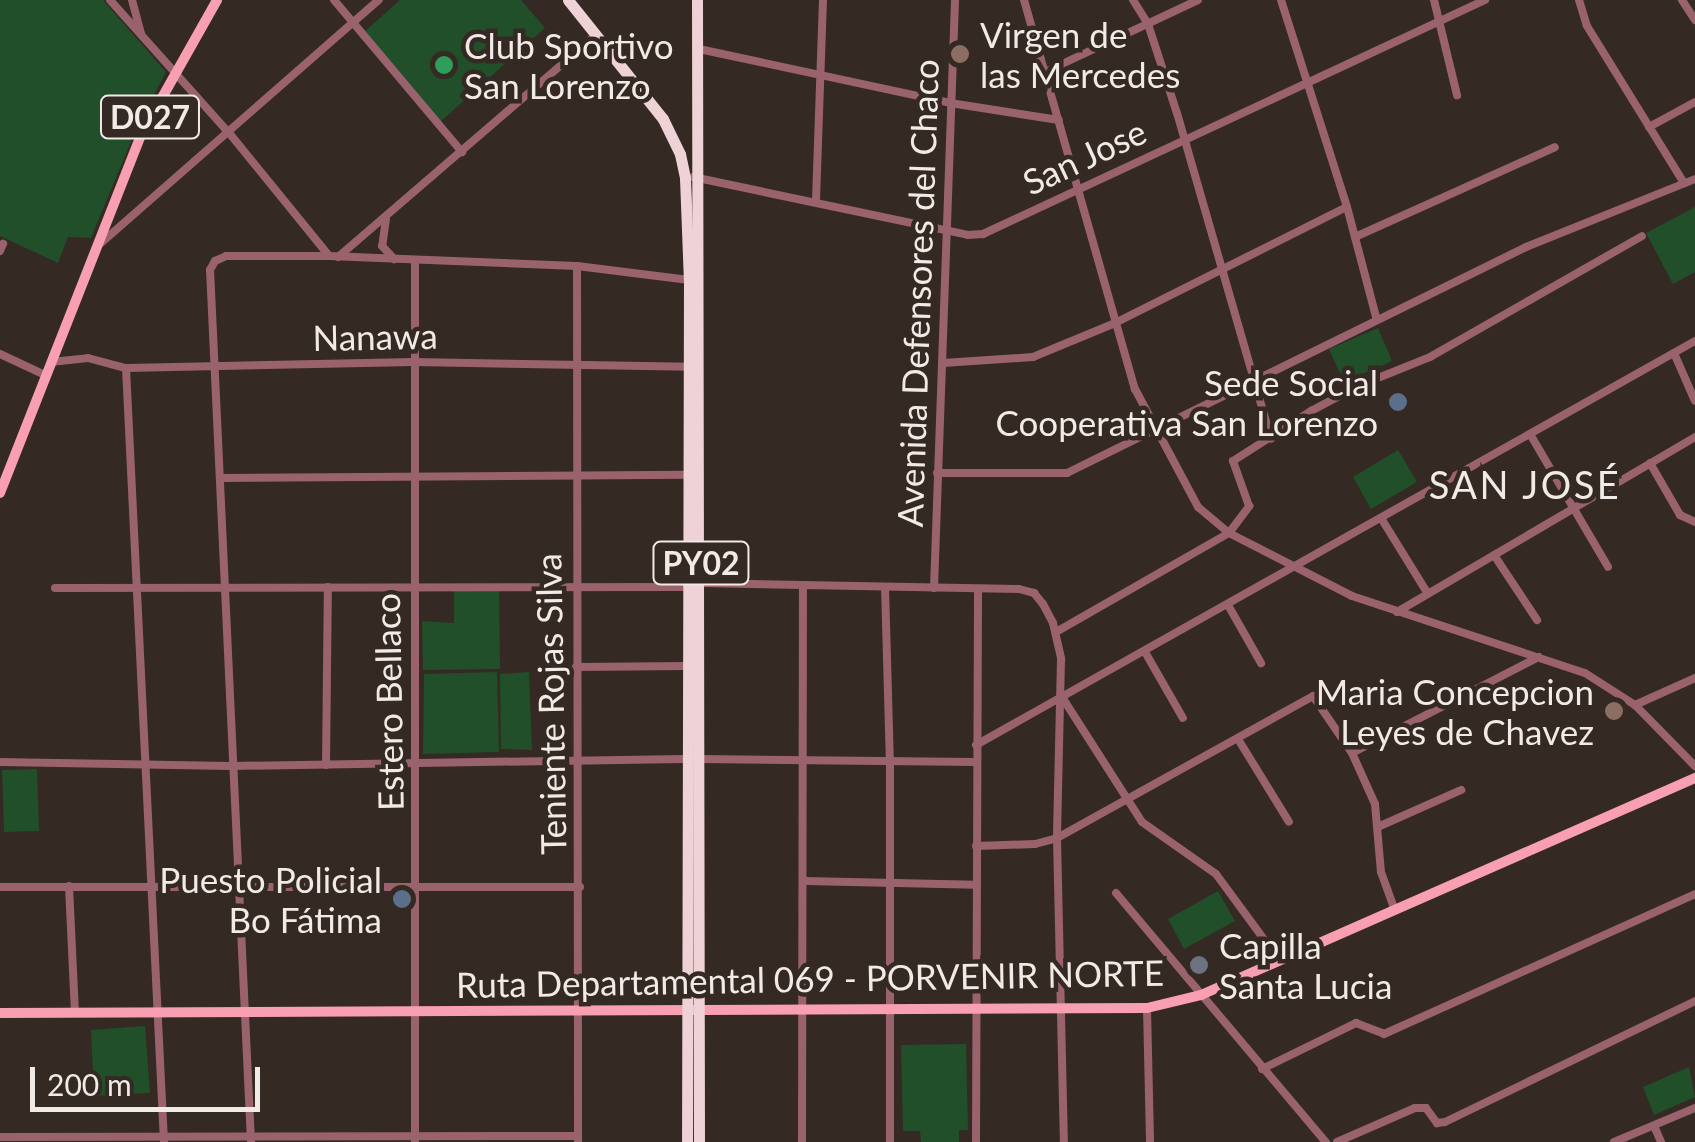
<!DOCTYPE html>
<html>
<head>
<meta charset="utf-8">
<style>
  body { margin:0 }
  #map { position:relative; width:1695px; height:1142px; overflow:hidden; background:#342923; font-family:Lato,sans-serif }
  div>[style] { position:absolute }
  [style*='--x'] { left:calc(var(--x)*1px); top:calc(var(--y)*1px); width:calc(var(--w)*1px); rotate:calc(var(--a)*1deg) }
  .green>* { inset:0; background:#214f2a }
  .minor>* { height:8px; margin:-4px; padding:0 4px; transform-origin:4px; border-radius:4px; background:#99626d }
  .major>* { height:10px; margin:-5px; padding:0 5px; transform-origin:5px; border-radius:5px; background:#f99fb2 }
  .highway>* { height:11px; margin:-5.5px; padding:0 5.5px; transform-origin:5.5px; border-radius:5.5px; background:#eed2d6 }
  .dots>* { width:28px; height:28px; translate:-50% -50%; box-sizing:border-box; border:5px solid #342923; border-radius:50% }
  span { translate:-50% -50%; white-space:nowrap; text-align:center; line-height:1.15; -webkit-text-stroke:9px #342923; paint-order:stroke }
  .shield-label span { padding:2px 8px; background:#342923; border:2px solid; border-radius:8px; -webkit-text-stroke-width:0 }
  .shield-label { font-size:32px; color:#f2eae6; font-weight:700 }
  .poi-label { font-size:35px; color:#f2eae6 }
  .left { translate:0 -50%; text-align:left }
  .right { translate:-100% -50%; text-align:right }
  .street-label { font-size:35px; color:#f2eae6 }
  .neighbourhood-label { font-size:38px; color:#f2eae6; letter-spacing:2.5px }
  .scale { position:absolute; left:30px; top:1067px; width:230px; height:45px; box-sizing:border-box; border:5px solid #f2eae6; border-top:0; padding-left:12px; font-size:30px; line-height:35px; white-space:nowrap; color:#f2eae6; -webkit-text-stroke:8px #342923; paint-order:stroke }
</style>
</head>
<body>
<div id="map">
  <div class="green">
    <i style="clip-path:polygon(0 0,103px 0,166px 72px,135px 132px,91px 238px,68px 237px,58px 263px,0 236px)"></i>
    <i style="clip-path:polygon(400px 0,521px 0,545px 28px,440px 122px,364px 32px)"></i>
    <i style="clip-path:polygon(1695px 207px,1695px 272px,1673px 284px,1646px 233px)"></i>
    <i style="clip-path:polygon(1378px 328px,1392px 361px,1344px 382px,1329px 349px)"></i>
    <i style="clip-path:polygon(1398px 450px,1417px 482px,1371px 509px,1353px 477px)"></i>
    <i style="clip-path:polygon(499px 590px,500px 669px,423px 670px,422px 621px,454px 623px,454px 591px)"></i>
    <i style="clip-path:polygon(497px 672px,499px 752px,423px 754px,424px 674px)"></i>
    <i style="clip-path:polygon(529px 672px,532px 750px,501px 749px,500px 674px)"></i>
    <i style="clip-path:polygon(37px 769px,39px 831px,4px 832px,2px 770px)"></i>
    <i style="clip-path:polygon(1218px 891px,1235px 921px,1184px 949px,1168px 919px)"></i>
    <i style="clip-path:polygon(145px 1026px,150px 1093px,94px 1096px,91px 1030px)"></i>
    <i style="clip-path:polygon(966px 1044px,968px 1130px,959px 1130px,959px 1142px,921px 1142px,920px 1131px,903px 1131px,901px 1045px)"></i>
    <i style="clip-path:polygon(1689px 1067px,1695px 1097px,1654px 1115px,1643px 1087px)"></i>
  </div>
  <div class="minor">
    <i style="--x:110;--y:0;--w:180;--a:48.2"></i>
    <i style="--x:230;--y:134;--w:157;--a:50.9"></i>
    <i style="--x:132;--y:0;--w:35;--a:75"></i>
    <i style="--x:334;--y:0;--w:199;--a:49.9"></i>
    <i style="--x:1024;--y:0;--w:405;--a:74.1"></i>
    <i style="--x:1135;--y:389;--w:134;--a:61.9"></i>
    <i style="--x:1198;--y:507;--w:40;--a:40"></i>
    <i style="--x:1229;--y:533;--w:138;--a:27.1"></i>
    <i style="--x:1352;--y:596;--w:245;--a:18.3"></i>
    <i style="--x:1585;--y:673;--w:59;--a:32.6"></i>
    <i style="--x:1635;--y:705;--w:86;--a:45.5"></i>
    <i style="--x:1133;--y:0;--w:28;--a:58"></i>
    <i style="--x:1148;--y:24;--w:94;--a:72"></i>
    <i style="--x:1177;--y:113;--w:339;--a:73.9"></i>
    <i style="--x:1281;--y:0;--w:217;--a:72.3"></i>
    <i style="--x:1347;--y:207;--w:114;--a:75.2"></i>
    <i style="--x:1434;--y:0;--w:98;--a:76.4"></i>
    <i style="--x:1579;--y:0;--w:27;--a:73"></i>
    <i style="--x:1587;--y:26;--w:185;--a:58.3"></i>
    <i style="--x:1682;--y:0;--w:24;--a:57"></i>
    <i style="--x:699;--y:49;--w:257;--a:12.1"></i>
    <i style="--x:950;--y:103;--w:110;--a:8.9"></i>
    <i style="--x:1045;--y:72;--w:169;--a:-25.2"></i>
    <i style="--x:1649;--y:127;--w:52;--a:-28.5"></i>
    <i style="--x:693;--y:177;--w:281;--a:11.9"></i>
    <i style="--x:968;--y:235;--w:15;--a:-4"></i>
    <i style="--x:983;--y:234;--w:554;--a:-24.99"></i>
    <i style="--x:816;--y:200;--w:200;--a:-88"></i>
    <i style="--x:386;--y:219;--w:27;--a:98"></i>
    <i style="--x:382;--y:246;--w:18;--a:47"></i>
    <i style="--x:1355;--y:237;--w:219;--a:-24.2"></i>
    <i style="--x:101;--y:243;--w:369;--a:-41.2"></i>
    <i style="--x:0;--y:251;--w:8;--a:-67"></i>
    <i style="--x:338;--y:257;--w:340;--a:-40.7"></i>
    <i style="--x:415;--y:261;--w:881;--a:90"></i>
    <i style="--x:577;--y:266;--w:876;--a:89.93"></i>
    <i style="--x:1674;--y:353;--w:52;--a:66.4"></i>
    <i style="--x:0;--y:354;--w:50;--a:25"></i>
    <i style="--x:51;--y:362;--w:37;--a:-6"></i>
    <i style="--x:88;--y:358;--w:39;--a:15"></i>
    <i style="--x:126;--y:368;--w:288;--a:-1.2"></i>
    <i style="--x:414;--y:362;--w:276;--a:1"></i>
    <i style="--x:943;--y:363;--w:90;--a:-3.8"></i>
    <i style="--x:1033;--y:357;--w:89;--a:-22.5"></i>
    <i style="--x:1115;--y:323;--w:259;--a:-26.6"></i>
    <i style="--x:126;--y:368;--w:775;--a:87.19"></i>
    <i style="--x:1530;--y:434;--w:154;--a:59.6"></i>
    <i style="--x:1650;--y:463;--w:60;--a:60"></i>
    <i style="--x:1680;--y:515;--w:17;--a:25"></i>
    <i style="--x:937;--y:473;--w:130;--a:0"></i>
    <i style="--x:1067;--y:473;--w:512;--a:-26.21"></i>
    <i style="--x:1526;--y:247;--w:182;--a:-21.9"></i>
    <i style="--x:221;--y:478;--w:467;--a:-0.4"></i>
    <i style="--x:1381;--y:518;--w:89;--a:58.3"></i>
    <i style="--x:1494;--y:555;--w:78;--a:56.5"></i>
    <i style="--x:701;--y:583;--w:318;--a:1.1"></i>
    <i style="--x:1019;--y:589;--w:16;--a:15"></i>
    <i style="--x:1034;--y:593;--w:14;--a:51"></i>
    <i style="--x:1043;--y:604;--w:21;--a:62"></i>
    <i style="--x:1053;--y:623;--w:37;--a:77"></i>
    <i style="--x:1061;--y:659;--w:179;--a:91.3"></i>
    <i style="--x:1057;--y:838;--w:304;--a:88.7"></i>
    <i style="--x:885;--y:587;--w:174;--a:88.4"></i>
    <i style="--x:890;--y:761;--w:381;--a:90"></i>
    <i style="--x:55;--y:588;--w:632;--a:-0.09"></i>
    <i style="--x:934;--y:588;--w:588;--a:-87.95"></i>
    <i style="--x:1228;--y:605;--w:67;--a:60.4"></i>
    <i style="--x:1397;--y:612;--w:346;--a:-30.4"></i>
    <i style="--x:1056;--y:632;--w:199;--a:-29.8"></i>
    <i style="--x:1229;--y:533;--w:34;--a:-53"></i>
    <i style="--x:1249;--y:506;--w:48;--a:-109.6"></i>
    <i style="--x:1233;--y:461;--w:93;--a:-32.7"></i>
    <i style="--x:1311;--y:411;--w:53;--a:-28"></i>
    <i style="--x:1358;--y:386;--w:78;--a:-21.9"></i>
    <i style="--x:1430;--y:357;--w:244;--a:-29.7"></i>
    <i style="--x:1145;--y:652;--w:76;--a:60.1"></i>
    <i style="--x:576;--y:667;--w:111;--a:-0.5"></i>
    <i style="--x:1062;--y:697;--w:148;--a:57.4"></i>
    <i style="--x:1142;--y:822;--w:90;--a:35.1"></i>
    <i style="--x:1216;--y:874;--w:108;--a:53.7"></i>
    <i style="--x:1635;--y:705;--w:66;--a:-24.2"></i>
    <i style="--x:1238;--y:739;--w:97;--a:58.4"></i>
    <i style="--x:976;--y:745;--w:825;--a:-29.33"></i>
    <i style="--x:1352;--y:753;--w:210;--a:-27.2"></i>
    <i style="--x:0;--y:762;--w:231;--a:1"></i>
    <i style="--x:231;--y:766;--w:469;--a:-0.9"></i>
    <i style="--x:700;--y:759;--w:275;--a:0.6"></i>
    <i style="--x:326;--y:765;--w:178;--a:-89.4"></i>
    <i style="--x:1380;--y:826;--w:89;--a:-24"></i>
    <i style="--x:976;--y:846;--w:59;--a:-1.9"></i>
    <i style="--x:1035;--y:844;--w:23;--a:-15"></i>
    <i style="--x:1057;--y:838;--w:293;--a:-29"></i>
    <i style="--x:1313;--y:696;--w:69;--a:55.6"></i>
    <i style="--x:1352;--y:753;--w:56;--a:65.7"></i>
    <i style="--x:1375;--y:804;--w:68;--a:85"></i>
    <i style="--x:1381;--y:872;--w:37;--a:70"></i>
    <i style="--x:805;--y:881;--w:170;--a:1.3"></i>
    <i style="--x:69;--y:886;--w:126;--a:87.3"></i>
    <i style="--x:0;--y:887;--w:580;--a:0"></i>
    <i style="--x:1116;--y:893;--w:326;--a:49.9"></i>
    <i style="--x:1147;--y:1008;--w:134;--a:88.7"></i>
    <i style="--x:1262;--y:1069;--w:105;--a:-26.1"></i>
    <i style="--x:1356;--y:1023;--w:30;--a:21"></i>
    <i style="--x:1384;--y:1034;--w:341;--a:-24.2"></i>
    <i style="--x:1654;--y:1126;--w:17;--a:66"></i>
    <i style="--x:0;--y:1137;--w:578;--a:-0.1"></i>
    <i style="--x:251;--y:1142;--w:873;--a:-92.69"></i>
    <i style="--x:210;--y:270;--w:10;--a:-61"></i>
    <i style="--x:215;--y:261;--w:12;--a:-24"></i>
    <i style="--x:226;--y:256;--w:103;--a:0"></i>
    <i style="--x:329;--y:256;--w:248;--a:2.3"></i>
    <i style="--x:577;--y:266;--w:113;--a:7.1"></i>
    <i style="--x:802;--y:1142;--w:557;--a:-89.9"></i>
    <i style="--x:976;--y:1142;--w:553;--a:-89.79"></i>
    <i style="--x:1337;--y:1142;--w:85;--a:-23.6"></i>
    <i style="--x:1415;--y:1108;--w:11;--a:0"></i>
    <i style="--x:1426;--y:1108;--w:19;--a:54"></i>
    <i style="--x:1437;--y:1123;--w:8;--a:-7"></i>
    <i style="--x:1445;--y:1122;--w:278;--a:-25.8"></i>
    <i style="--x:1614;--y:1142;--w:88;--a:-22.8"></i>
  </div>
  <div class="major">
    <i style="--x:0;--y:493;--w:385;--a:-68.5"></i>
    <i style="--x:141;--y:135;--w:155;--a:-60.6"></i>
    <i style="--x:0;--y:1013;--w:1147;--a:-0.25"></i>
    <i style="--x:1147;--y:1008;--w:56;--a:-13.5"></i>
    <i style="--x:1201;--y:995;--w:540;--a:-23.71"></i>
  </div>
  <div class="highway">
    <i style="--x:568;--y:0;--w:152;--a:51.4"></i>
    <i style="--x:663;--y:119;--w:39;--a:64"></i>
    <i style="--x:680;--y:154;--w:25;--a:78"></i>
    <i style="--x:685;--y:178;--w:102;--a:87.8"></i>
    <i style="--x:689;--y:280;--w:862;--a:90.13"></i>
    <i style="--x:697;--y:0;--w:1142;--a:89.9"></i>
  </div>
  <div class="dots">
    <i style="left:960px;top:54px;background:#8d6e63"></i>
    <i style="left:444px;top:65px;background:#2e9e5b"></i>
    <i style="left:1398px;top:402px;background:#5c6f8a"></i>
    <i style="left:1614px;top:711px;background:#8d6e63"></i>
    <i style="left:402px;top:899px;background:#5c6f8a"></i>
    <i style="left:1199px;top:965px;background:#6b7280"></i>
  </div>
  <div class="shield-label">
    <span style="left:150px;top:117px">D027</span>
    <span style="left:701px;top:563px">PY02</span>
  </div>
  <div class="poi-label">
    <span class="left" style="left:980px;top:54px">Virgen de<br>las Mercedes</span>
    <span class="left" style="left:464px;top:65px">Club Sportivo<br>San Lorenzo</span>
    <span class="right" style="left:1378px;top:402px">Sede Social<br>Cooperativa San Lorenzo</span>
    <span class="right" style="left:1594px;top:711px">Maria Concepcion<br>Leyes de Chavez</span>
    <span class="right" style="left:382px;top:899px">Puesto Policial<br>Bo Fátima</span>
    <span class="left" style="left:1219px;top:965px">Capilla<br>Santa Lucia</span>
  </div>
  <div class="street-label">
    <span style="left:1084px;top:156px;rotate:-25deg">San Jose</span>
    <span style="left:917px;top:293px;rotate:-88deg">Avenida Defensores del Chaco</span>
    <span style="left:375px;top:336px;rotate:-1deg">Nanawa</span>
    <span style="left:388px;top:702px;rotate:-91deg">Estero Bellaco</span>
    <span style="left:550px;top:704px;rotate:-91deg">Teniente Rojas Silva</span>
    <span style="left:810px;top:978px;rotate:-1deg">Ruta Departamental 069 - PORVENIR NORTE</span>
  </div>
  <div class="neighbourhood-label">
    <span style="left:1525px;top:485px">SAN JOSÉ</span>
  </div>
  <div class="scale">200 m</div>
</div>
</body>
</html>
